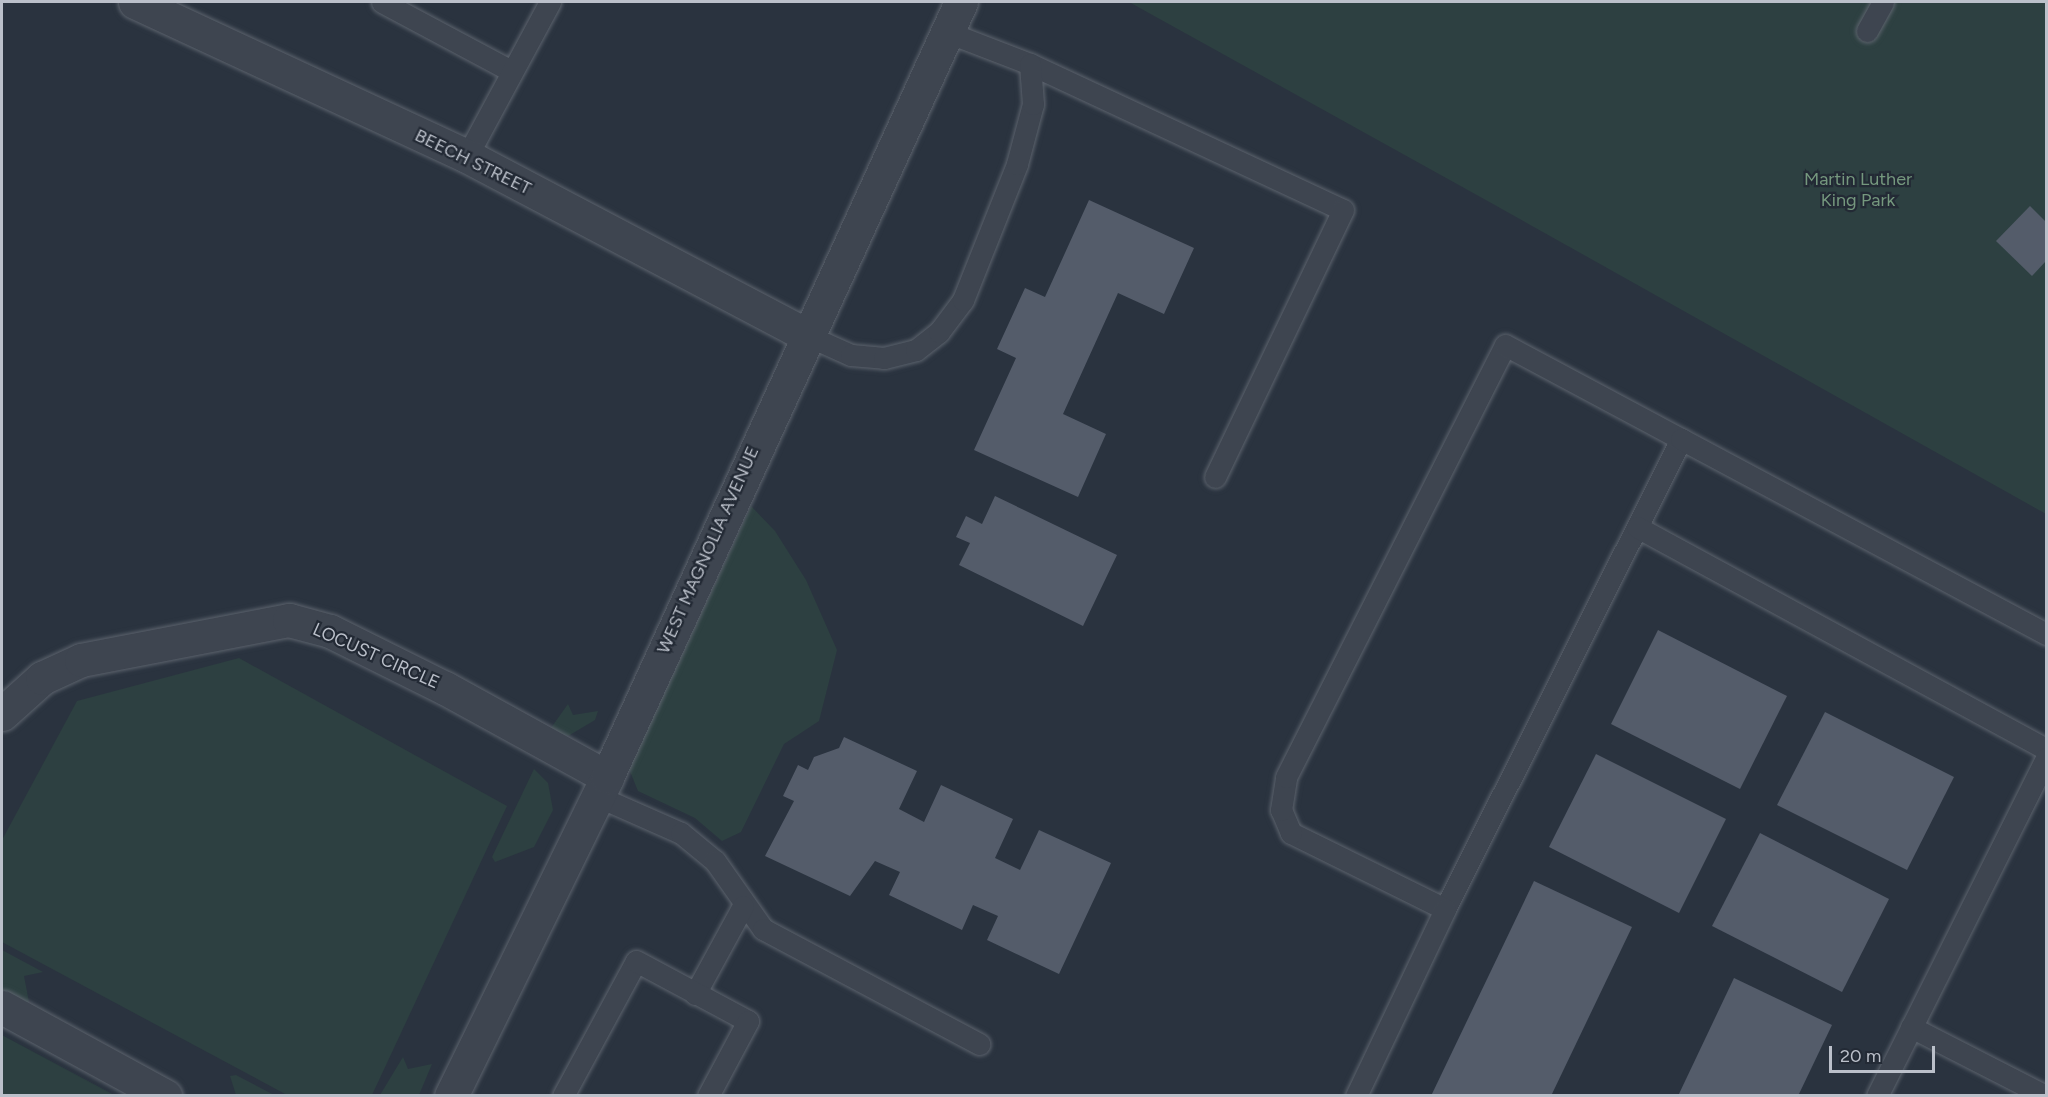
<!DOCTYPE html>
<html>
<head>
<meta charset="utf-8">
<style>
  body { margin:0 }
  #map { position:relative; width:2048px; height:1097px; overflow:hidden; background:#2a333f; font-family:Figtree,sans-serif }
  div>[style] { position:absolute }
  [style*='--x'] { left:calc(var(--x)*1px); top:calc(var(--y)*1px); width:calc(var(--w)*1px); rotate:calc(var(--a)*1deg) }
  .green>* { inset:0; background:#2d4041 }
  .building>* { inset:0; background:#545c6a }
  .roads { filter:drop-shadow(0 0 2px #5c636d) drop-shadow(0 0 2px #5c636d) }
  .service>* { height:21px; margin:-10.5px; padding:0 10.5px; transform-origin:10.5px; border-radius:10.5px; background:#3e4550 }
  .minor>* { height:33px; margin:-16.5px; padding:0 16.5px; transform-origin:16.5px; border-radius:16.5px; background:#3e4550 }
  span { translate:-50% -50%; white-space:nowrap; text-align:center; line-height:1.15; -webkit-text-stroke:4.5px #232a35; paint-order:stroke }
  .street-label { font-size:18px; color:#bbc0ca }
  .park-label { font-size:18px; color:#75987e }
  .frame { position:absolute; inset:0; border:3px solid #bbc0ca; pointer-events:none }
  .scale { position:absolute; left:1829px; top:1046px; width:106px; height:27px; box-sizing:border-box; border:3px solid #bbc0ca; border-top:0; padding-left:8px; font-size:18px; line-height:21px; white-space:nowrap; color:#bbc0ca; -webkit-text-stroke:4px #232a35; paint-order:stroke }
</style>
</head>
<body>
<div id="map">
  <div class="green">
    <i style="clip-path:polygon(1129px 2px,2046px 2px,2046px 514px,1493px 204px)"></i>
    <i style="clip-path:polygon(751px 506px,775px 531px,806px 580px,837px 650px,819px 721px,784px 744px,741px 832px,722px 841px,695px 818px,638px 791px,629px 769px)"></i>
    <i style="clip-path:polygon(239px 658px,507px 806px,372px 1095px,287px 1095px,2px 942px,2px 840px,77px 701px)"></i>
    <i style="clip-path:polygon(568px 704px,573px 715px,598px 711px,595px 720px,568px 736px,548px 732px)"></i>
    <i style="clip-path:polygon(534px 769px,548px 783px,553px 810px,534px 847px,495px 862px,492px 857px)"></i>
    <i style="clip-path:polygon(2px 950px,43px 972px,24px 976px,29px 1002px,23px 1004px,2px 992px)"></i>
    <i style="clip-path:polygon(2px 1035px,114px 1095px,2px 1095px)"></i>
    <i style="clip-path:polygon(403px 1057px,408px 1069px,432px 1064px,419px 1095px,380px 1095px)"></i>
    <i style="clip-path:polygon(236px 1075px,274px 1095px,236px 1095px,230px 1076px)"></i>
  </div>
  <div class="building">
    <i style="clip-path:polygon(1089px 200px,1194px 248px,1164px 314px,1118px 293px,1063px 414px,1106px 434px,1078px 497px,974px 450px,1016px 358px,997px 349px,1025px 288px,1045px 297px)"></i>
    <i style="clip-path:polygon(2030px 206px,2046px 222px,2046px 261px,2032px 276px,1996px 241px)"></i>
    <i style="clip-path:polygon(995px 496px,1117px 555px,1083px 626px,959px 565px,970px 543px,956px 537px,966px 516px,982px 524px)"></i>
    <i style="clip-path:polygon(1658px 630px,1787px 696px,1740px 789px,1611px 724px)"></i>
    <i style="clip-path:polygon(1825px 712px,1954px 777px,1907px 870px,1777px 805px)"></i>
    <i style="clip-path:polygon(844px 737px,917px 771px,899px 809px,924px 822px,941px 785px,1013px 819px,995px 858px,1020px 870px,1039px 830px,1111px 863px,1059px 974px,987px 940px,998px 916px,973px 905px,962px 930px,889px 895px,900px 872px,875px 861px,850px 896px,765px 856px,794px 801px,783px 796px,798px 765px,808px 770px,814px 757px,839px 748px)"></i>
    <i style="clip-path:polygon(1596px 754px,1726px 819px,1679px 913px,1549px 847px)"></i>
    <i style="clip-path:polygon(1760px 833px,1889px 899px,1842px 992px,1712px 926px)"></i>
    <i style="clip-path:polygon(1534px 881px,1632px 927px,1551px 1096px,1431px 1096px)"></i>
    <i style="clip-path:polygon(1734px 978px,1832px 1025px,1798px 1096px,1678px 1096px)"></i>
  </div>
  <div class="roads">
    <div class="service">
      <i style="--x:382;--y:2;--w:146;--a:28.1"></i>
      <i style="--x:1867;--y:31;--w:33;--a:-61"></i>
      <i style="--x:947;--y:32;--w:89;--a:21.1"></i>
      <i style="--x:1030;--y:64;--w:345;--a:25"></i>
      <i style="--x:1343;--y:210;--w:296;--a:115.6"></i>
      <i style="--x:467;--y:156;--w:175;--a:-61.7"></i>
      <i style="--x:804;--y:334;--w:51;--a:24.1"></i>
      <i style="--x:851;--y:355;--w:33;--a:5"></i>
      <i style="--x:884;--y:358;--w:33;--a:-14"></i>
      <i style="--x:916;--y:350;--w:29;--a:-38"></i>
      <i style="--x:939;--y:332;--w:40;--a:-53"></i>
      <i style="--x:963;--y:300;--w:146;--a:-68.3"></i>
      <i style="--x:1017;--y:164;--w:62;--a:-75.1"></i>
      <i style="--x:1033;--y:104;--w:40;--a:-94.3"></i>
      <i style="--x:1681;--y:439;--w:526;--a:116.66"></i>
      <i style="--x:1445;--y:909;--w:172;--a:-153.7"></i>
      <i style="--x:1291;--y:833;--w:25;--a:-113"></i>
      <i style="--x:1281;--y:810;--w:33;--a:-81"></i>
      <i style="--x:1286;--y:777;--w:484;--a:-63.1"></i>
      <i style="--x:1505;--y:345;--w:200;--a:28.1"></i>
      <i style="--x:1681;--y:439;--w:414;--a:28.1"></i>
      <i style="--x:1637;--y:527;--w:465;--a:28.5"></i>
      <i style="--x:597;--y:796;--w:92;--a:23.8"></i>
      <i style="--x:681;--y:833;--w:44;--a:39.5"></i>
      <i style="--x:715;--y:861;--w:83;--a:54.8"></i>
      <i style="--x:763;--y:929;--w:245;--a:28"></i>
      <i style="--x:695;--y:994;--w:100;--a:-61.4"></i>
      <i style="--x:1911;--y:1027;--w:152;--a:27.1"></i>
      <i style="--x:563;--y:1096;--w:153;--a:-61.6"></i>
      <i style="--x:636;--y:961;--w:127;--a:28.2"></i>
      <i style="--x:748;--y:1021;--w:85;--a:118.1"></i>
      <i style="--x:1356;--y:1096;--w:207;--a:-64.5"></i>
      <i style="--x:1877;--y:1096;--w:378;--a:-63.4"></i>
    </div>
    <div class="minor">
      <i style="--x:135;--y:2;--w:366;--a:24.9"></i>
      <i style="--x:467;--y:156;--w:381;--a:27.8"></i>
      <i style="--x:2;--y:714;--w:54;--a:-42"></i>
      <i style="--x:42;--y:678;--w:43;--a:-24.8"></i>
      <i style="--x:81;--y:660;--w:212;--a:-10.9"></i>
      <i style="--x:289;--y:620;--w:42;--a:15"></i>
      <i style="--x:330;--y:631;--w:128;--a:26.4"></i>
      <i style="--x:445;--y:688;--w:185;--a:28.8"></i>
      <i style="--x:2;--y:1007;--w:186;--a:28.6"></i>
      <i style="--x:451;--y:1096;--w:355;--a:-63.9"></i>
      <i style="--x:607;--y:777;--w:852;--a:-65.45"></i>
    </div>
  </div>
  <div class="street-label">
    <span style="left:473px;top:162px;rotate:26deg">BEECH STREET</span>
    <span style="left:708px;top:550px;rotate:-66deg">WEST MAGNOLIA AVENUE</span>
    <span style="left:376px;top:656px;rotate:24deg">LOCUST CIRCLE</span>
  </div>
  <div class="park-label">
    <span style="left:1858px;top:190px">Martin Luther<br>King Park</span>
  </div>
  <div class="frame"></div>
  <div class="scale">20 m</div>
</div>
</body>
</html>
